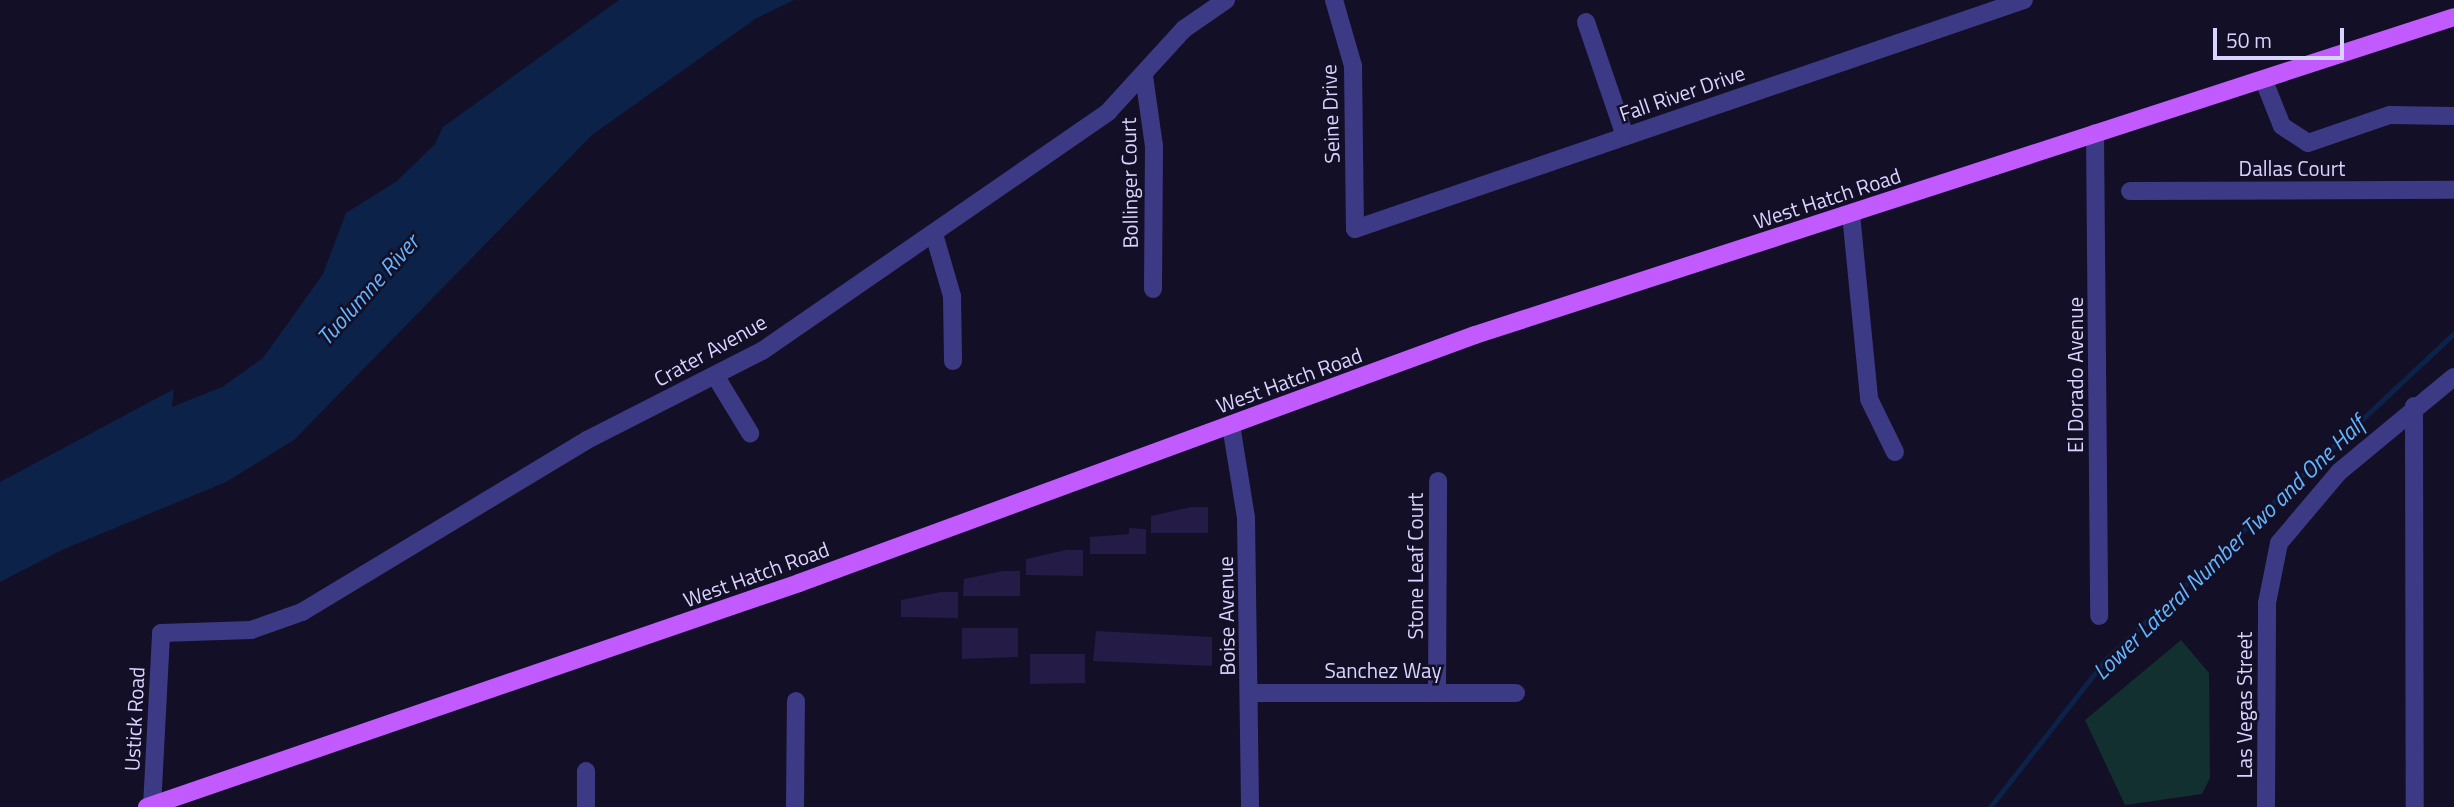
<!DOCTYPE html>
<html>
<head>
<meta charset="utf-8">
<style>
  body { margin:0 }
  #map { position:relative; width:2454px; height:807px; overflow:hidden; background:#130f26; font-family:"Titillium Web",sans-serif }
  div>[style] { position:absolute }
  [style*='--x'] { left:calc(var(--x)*1px); top:calc(var(--y)*1px); width:calc(var(--w)*1px); rotate:calc(var(--a)*1deg) }
  .green>* { inset:0; background:#12302f }
  .water>* { inset:0; background:#0c2248 }
  .stream>* { height:5px; margin:-2.5px; padding:0 2.5px; transform-origin:2.5px; border-radius:2.5px; background:#0c2248 }
  .building>* { inset:0; background:#241b47 }
  .minor>* { height:18px; margin:-9px; padding:0 9px; transform-origin:9px; border-radius:9px; background:#3d3a85 }
  .major>* { height:18px; margin:-9px; padding:0 9px; transform-origin:9px; border-radius:9px; background:#c25bff }
  span { translate:-50% -50%; white-space:nowrap; text-align:center; line-height:1.15; -webkit-text-stroke:5px #130f26; paint-order:stroke }
  .street-label { font-size:21px; color:#d9d4ff }
  .water-label { font-size:23px; color:#62b6ff; font-style:italic }
  .scale { position:absolute; left:2213px; top:28px; width:131px; height:32px; box-sizing:border-box; border:4px solid #d9d4ff; border-top:0; padding-left:9px; font-size:21px; line-height:24px; white-space:nowrap; color:#d9d4ff; -webkit-text-stroke:5px #130f26; paint-order:stroke }
</style>
</head>
<body>
<div id="map">
  <div class="green">
    <i style="clip-path:polygon(2181px 640px,2209px 673px,2210px 778px,2202px 794px,2125px 805px,2085px 720px)"></i>
  </div>
  <div class="water">
    <i style="clip-path:polygon(619px 0,794px 0,755px 19px,592px 135px,294px 440px,226px 482px,62px 550px,0 582px,0 482px,174px 389px,172px 407px,222px 387px,263px 358px,323px 274px,346px 213px,397px 181px,435px 144px,443px 127px)"></i>
  </div>
  <div class="stream">
    <i style="--x:1990;--y:807;--w:189;--a:-51.9"></i>
    <i style="--x:2107;--y:658;--w:475;--a:-43.1"></i>
  </div>
  <div class="building">
    <i style="clip-path:polygon(1191px 507px,1208px 507px,1208px 533px,1151px 533px,1151px 516px)"></i>
    <i style="clip-path:polygon(1129px 528px,1146px 529px,1146px 554px,1090px 554px,1090px 537px,1129px 534px)"></i>
    <i style="clip-path:polygon(1066px 550px,1083px 550px,1083px 576px,1026px 575px,1026px 559px)"></i>
    <i style="clip-path:polygon(1003px 571px,1020px 571px,1020px 596px,963px 596px,964px 579px)"></i>
    <i style="clip-path:polygon(941px 592px,958px 592px,958px 618px,901px 617px,901px 600px)"></i>
    <i style="clip-path:polygon(962px 628px,1018px 628px,1018px 657px,962px 659px)"></i>
    <i style="clip-path:polygon(1096px 631px,1212px 637px,1212px 666px,1093px 661px)"></i>
    <i style="clip-path:polygon(1030px 654px,1085px 654px,1085px 683px,1030px 684px)"></i>
  </div>
  <div class="minor">
    <i style="--x:1334;--y:0;--w:69;--a:73.9"></i>
    <i style="--x:1353;--y:66;--w:163;--a:89.3"></i>
    <i style="--x:1355;--y:229;--w:707;--a:-18.9"></i>
    <i style="--x:1586;--y:22;--w:120;--a:71.1"></i>
    <i style="--x:1144;--y:76;--w:71;--a:81.9"></i>
    <i style="--x:1154;--y:146;--w:143;--a:90.4"></i>
    <i style="--x:2264;--y:81;--w:48;--a:68.2"></i>
    <i style="--x:2282;--y:126;--w:31;--a:33"></i>
    <i style="--x:2308;--y:143;--w:87;--a:-18.9"></i>
    <i style="--x:2390;--y:115;--w:64;--a:0.9"></i>
    <i style="--x:2095;--y:133;--w:483;--a:89.5"></i>
    <i style="--x:2130;--y:191;--w:324;--a:-0.2"></i>
    <i style="--x:1851;--y:214;--w:186;--a:84.4"></i>
    <i style="--x:1869;--y:399;--w:59;--a:63.9"></i>
    <i style="--x:934;--y:234;--w:65;--a:73.8"></i>
    <i style="--x:952;--y:296;--w:65;--a:89.1"></i>
    <i style="--x:716;--y:377;--w:66;--a:58.7"></i>
    <i style="--x:2414;--y:406;--w:401;--a:89.9"></i>
    <i style="--x:1231;--y:425;--w:94;--a:80.8"></i>
    <i style="--x:1246;--y:518;--w:289;--a:89.2"></i>
    <i style="--x:1250;--y:693;--w:266;--a:0"></i>
    <i style="--x:1437;--y:693;--w:212;--a:-89.7"></i>
    <i style="--x:152;--y:807;--w:174;--a:-87"></i>
    <i style="--x:161;--y:633;--w:90;--a:-1.9"></i>
    <i style="--x:251;--y:630;--w:54;--a:-19.4"></i>
    <i style="--x:302;--y:612;--w:333;--a:-31.1"></i>
    <i style="--x:587;--y:440;--w:196;--a:-27"></i>
    <i style="--x:762;--y:351;--w:421;--a:-34.6"></i>
    <i style="--x:1108;--y:112;--w:113;--a:-47.5"></i>
    <i style="--x:1184;--y:29;--w:51;--a:-34.6"></i>
    <i style="--x:586;--y:807;--w:36;--a:-90"></i>
    <i style="--x:795;--y:807;--w:106;--a:-89.5"></i>
    <i style="--x:2266;--y:807;--w:204;--a:-89.7"></i>
    <i style="--x:2267;--y:603;--w:61;--a:-78.7"></i>
    <i style="--x:2279;--y:543;--w:93;--a:-49.8"></i>
    <i style="--x:2339;--y:472;--w:149;--a:-39.6"></i>
  </div>
  <div class="major">
    <i style="--x:147;--y:807;--w:689;--a:-18.96"></i>
    <i style="--x:799;--y:583;--w:720;--a:-20.15"></i>
    <i style="--x:1475;--y:335;--w:1029;--a:-17.99"></i>
  </div>
  <div class="street-label">
    <span style="left:1682px;top:93px;rotate:-19deg">Fall River Drive</span>
    <span style="left:1330px;top:114px;rotate:-92deg">Seine Drive</span>
    <span style="left:2292px;top:168px">Dallas Court</span>
    <span style="left:1129px;top:183px;rotate:-91deg">Bollinger Court</span>
    <span style="left:1827px;top:198px;rotate:-18deg">West Hatch Road</span>
    <span style="left:710px;top:350px;rotate:-29deg">Crater Avenue</span>
    <span style="left:2075px;top:375px;rotate:-90deg">El Dorado Avenue</span>
    <span style="left:1289px;top:380px;rotate:-20deg">West Hatch Road</span>
    <span style="left:1415px;top:566px;rotate:-90deg">Stone Leaf Court</span>
    <span style="left:756px;top:574px;rotate:-20deg">West Hatch Road</span>
    <span style="left:1226px;top:616px;rotate:-91deg">Boise Avenue</span>
    <span style="left:1383px;top:670px">Sanchez Way</span>
    <span style="left:2244px;top:705px;rotate:-90deg">Las Vegas Street</span>
    <span style="left:134px;top:719px;rotate:-87deg">Ustick Road</span>
  </div>
  <div class="water-label">
    <span style="left:368px;top:290px;rotate:-48deg">Tuolumne River</span>
    <span style="left:2229px;top:548px;rotate:-44deg">Lower Lateral Number Two and One Half</span>
  </div>
  <div class="scale">50 m</div>
</div>
</body>
</html>
